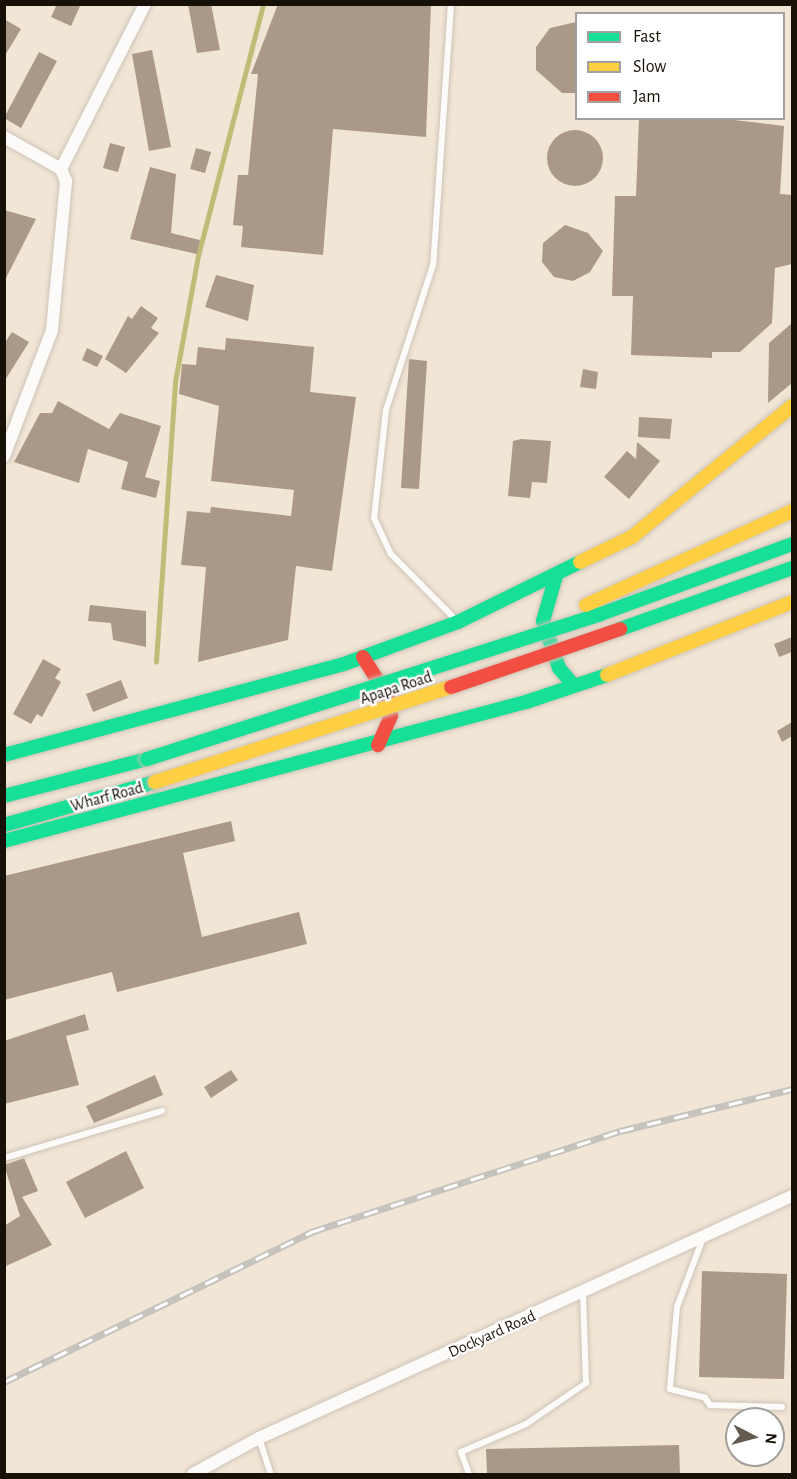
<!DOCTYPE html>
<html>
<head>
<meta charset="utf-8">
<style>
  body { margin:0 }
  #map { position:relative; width:797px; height:1479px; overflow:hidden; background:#f1e5d5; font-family:"Alegreya Sans",sans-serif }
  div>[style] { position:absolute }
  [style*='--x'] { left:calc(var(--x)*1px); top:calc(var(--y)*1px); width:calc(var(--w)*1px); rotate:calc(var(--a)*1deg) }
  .stream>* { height:4.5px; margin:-2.25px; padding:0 2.25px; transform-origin:2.25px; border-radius:2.25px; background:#bfbc78 }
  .building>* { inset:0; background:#ab9987 }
  .round { border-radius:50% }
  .roads { filter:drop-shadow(0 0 2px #cdc3b7) drop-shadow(0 0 2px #cdc3b7) }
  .lane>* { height:6px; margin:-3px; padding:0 3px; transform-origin:3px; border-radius:3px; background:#fdfbf9 }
  .street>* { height:12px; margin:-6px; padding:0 6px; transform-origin:6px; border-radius:6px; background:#fdfbf9 }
  .fast>* { height:14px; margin:-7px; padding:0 7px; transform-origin:7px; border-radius:7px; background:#16e098 }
  .slow>* { height:14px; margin:-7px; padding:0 7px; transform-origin:7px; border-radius:7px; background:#ffcf43 }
  .jam>* { height:14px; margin:-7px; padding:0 7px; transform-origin:7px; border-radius:7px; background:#f24e42 }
  .rail>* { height:7px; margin-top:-3.5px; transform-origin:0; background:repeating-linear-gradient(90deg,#fff 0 14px,#c6c3bf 0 28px); box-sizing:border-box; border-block:2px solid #c6c3bf }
  .bridges { filter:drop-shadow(0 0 2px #cdc3b7) drop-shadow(0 0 2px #cdc3b7) }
  .fast-bridge>* { height:14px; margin:-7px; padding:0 7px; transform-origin:7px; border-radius:7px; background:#16e098 }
  .slow-bridge>* { height:14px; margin:-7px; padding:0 7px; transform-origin:7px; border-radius:7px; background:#ffcf43 }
  .jam-bridge>* { height:14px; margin:-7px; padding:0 7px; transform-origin:7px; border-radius:7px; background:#f24e42 }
  span { translate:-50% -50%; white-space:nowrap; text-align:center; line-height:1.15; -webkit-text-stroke:5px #fff; paint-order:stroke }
  .street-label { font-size:16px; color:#171007 }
  .frame { position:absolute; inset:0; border:6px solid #171007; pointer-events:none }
  .legend { position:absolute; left:575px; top:12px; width:210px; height:108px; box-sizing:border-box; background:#fff; border:2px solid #a29f9c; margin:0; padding:8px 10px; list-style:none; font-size:18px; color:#171007 }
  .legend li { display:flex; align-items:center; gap:12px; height:30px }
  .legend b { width:30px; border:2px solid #a29f9c }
  .north { position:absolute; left:725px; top:1407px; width:60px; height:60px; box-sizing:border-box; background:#fff; border:2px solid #a29f9c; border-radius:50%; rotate:96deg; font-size:16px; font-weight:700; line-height:24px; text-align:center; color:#171007 }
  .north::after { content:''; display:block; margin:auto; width:21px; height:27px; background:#635b4f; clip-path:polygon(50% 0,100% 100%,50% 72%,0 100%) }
</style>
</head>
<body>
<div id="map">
  <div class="stream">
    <i style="--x:156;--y:662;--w:281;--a:-86.1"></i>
    <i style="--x:175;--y:382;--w:128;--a:-79.7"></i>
    <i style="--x:198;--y:256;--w:260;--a:-75.5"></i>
  </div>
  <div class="building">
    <i style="clip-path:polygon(57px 4px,81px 4px,71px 26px,51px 17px)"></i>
    <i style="clip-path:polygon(188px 4px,211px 4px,220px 50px,197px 53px)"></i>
    <i style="clip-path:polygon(278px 4px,431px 4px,426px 137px,333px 129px,323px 255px,241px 247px,243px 226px,233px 225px,238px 175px,248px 175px,258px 74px,251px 74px)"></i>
    <i style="clip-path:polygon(4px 19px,21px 29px,4px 57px)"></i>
    <i style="clip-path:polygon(576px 22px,576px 93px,562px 93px,536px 70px,536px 47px,550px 28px)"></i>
    <i style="clip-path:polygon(152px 50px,171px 147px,149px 151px,132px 54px)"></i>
    <i style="clip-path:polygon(39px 52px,57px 61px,21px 128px,4px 118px)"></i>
    <i style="clip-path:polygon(639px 118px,717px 118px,784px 126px,780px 194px,792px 195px,792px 264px,775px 268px,772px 323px,740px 352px,712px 352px,712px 358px,631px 355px,633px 296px,612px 296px,615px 196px,636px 196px)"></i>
    <i class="round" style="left:547px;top:130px;width:56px;height:56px"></i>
    <i style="clip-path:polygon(110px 143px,125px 147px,118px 172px,103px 168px)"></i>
    <i style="clip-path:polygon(196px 148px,211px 152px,205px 173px,190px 169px)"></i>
    <i style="clip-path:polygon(150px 167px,176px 174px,171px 233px,200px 240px,197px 254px,130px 239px)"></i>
    <i style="clip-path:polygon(4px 210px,36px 219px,4px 282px)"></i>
    <i style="clip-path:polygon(565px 225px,588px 233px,603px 251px,590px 272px,573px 281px,554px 277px,542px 262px,543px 243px)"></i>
    <i style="clip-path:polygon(216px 275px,254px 285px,248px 321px,205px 307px)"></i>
    <i style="clip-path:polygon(141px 306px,158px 318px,151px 328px,159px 333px,126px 373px,105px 359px,128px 316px,132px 319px)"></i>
    <i style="clip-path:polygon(792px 323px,792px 383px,768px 403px,769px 343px)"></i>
    <i style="clip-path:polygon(12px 332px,29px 342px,4px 382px,4px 344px)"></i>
    <i style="clip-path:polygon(226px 338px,314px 347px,310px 392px,356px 397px,332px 571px,296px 566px,288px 640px,198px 662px,206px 567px,181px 565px,187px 511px,210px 513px,211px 507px,291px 516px,294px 490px,211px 481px,219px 406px,179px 394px,182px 364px,196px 365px,198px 347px,225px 350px)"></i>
    <i style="clip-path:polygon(87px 348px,103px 356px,97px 367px,82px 360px)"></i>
    <i style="clip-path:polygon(409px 359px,427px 361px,419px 489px,401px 488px)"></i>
    <i style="clip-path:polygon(583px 369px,598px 372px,596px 389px,580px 387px)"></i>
    <i style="clip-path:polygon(58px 401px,109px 429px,120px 413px,161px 426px,145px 477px,160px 481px,156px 498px,121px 489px,128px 462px,88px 449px,79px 483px,14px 462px,40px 413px,52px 413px)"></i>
    <i style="clip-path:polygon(639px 417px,672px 419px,670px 439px,638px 437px)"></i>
    <i style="clip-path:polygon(521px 439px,551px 441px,547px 483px,532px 482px,530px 498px,508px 496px,513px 441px)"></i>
    <i style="clip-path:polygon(637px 442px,660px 461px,629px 499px,604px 477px,627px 451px,636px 459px)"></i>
    <i style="clip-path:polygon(90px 605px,146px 611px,146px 647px,113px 640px,111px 623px,88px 621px)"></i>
    <i style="clip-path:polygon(792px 637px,792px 652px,779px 657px,774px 644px)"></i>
    <i style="clip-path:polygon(43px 659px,61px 669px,55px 678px,61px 682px,42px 717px,37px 714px,31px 724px,13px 714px)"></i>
    <i style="clip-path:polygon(121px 680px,128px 698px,93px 712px,86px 694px)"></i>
    <i style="clip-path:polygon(792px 722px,792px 736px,782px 742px,777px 731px)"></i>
    <i style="clip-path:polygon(231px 821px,235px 841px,183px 853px,202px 937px,299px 912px,307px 944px,117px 992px,112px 972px,4px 1000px,4px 876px)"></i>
    <i style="clip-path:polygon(85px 1014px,89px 1030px,66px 1036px,79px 1085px,4px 1104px,4px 1041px)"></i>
    <i style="clip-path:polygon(231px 1070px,238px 1080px,211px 1098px,204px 1087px)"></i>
    <i style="clip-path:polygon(155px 1075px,163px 1095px,94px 1123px,86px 1106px)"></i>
    <i style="clip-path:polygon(126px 1151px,144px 1188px,85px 1218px,66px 1182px)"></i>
    <i style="clip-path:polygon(24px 1158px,38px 1191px,22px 1197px,52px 1245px,4px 1267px,4px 1226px,20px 1216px,4px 1165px)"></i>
    <i style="clip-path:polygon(702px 1271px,787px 1274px,784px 1379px,699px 1377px)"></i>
    <i style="clip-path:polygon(679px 1445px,680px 1474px,487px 1474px,486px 1449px)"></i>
  </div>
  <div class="roads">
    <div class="lane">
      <i style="--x:451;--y:4;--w:262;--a:93.9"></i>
      <i style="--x:433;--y:265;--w:152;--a:108"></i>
      <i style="--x:386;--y:410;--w:109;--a:96.3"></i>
      <i style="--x:374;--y:518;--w:40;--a:65"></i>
      <i style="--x:391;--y:554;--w:91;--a:45.4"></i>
      <i style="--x:4;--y:1158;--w:165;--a:-16.6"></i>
      <i style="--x:703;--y:1238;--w:74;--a:110.6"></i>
      <i style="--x:677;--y:1307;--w:82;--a:94.9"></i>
      <i style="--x:670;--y:1389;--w:36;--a:14"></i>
      <i style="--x:705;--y:1398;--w:9;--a:54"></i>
      <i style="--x:710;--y:1405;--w:72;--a:1.6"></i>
      <i style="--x:259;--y:1438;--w:38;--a:72"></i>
      <i style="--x:469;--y:1474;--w:23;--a:-110"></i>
      <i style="--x:461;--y:1452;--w:71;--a:-23.3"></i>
      <i style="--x:526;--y:1424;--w:73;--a:-34.3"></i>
      <i style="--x:586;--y:1383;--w:90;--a:-91.9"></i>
    </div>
    <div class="street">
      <i style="--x:4;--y:137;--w:65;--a:29.3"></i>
      <i style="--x:4;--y:456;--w:135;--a:-69.1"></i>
      <i style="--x:52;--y:330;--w:150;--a:-84.6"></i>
      <i style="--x:66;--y:181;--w:13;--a:-113"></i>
      <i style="--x:61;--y:169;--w:185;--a:-63"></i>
      <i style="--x:193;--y:1474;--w:75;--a:-28.6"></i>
      <i style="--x:259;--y:1438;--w:585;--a:-24.42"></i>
    </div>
    <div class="fast">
      <i style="--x:556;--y:576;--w:47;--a:106.1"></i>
      <i style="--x:543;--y:621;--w:50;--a:71.2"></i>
      <i style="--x:559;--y:668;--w:23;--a:50"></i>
      <i style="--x:4;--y:755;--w:352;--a:-15"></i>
      <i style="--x:344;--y:664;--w:121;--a:-20.2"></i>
      <i style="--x:458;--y:622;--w:136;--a:-26.2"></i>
      <i style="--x:4;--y:796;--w:148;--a:-14.5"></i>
      <i style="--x:4;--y:825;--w:157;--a:-15.9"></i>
      <i style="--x:4;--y:841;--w:540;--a:-14.91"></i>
      <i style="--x:526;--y:702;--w:85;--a:-18.4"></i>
    </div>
    <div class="slow">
      <i style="--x:580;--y:562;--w:58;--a:-25.7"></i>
      <i style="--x:632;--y:537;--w:207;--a:-39.3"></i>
      <i style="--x:607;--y:675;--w:199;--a:-21.5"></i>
    </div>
    <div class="jam">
      <i style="--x:363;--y:657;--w:47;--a:58"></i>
      <i style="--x:388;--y:697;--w:19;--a:81"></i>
      <i style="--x:391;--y:716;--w:32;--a:114"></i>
    </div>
  </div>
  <div class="rail">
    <i style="--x:4;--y:1382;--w:342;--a:-26"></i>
    <i style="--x:311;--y:1232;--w:325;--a:-18.1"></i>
    <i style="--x:620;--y:1131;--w:177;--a:-13.7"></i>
  </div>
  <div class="bridges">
    <div class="fast-bridge">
      <i style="--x:620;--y:629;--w:182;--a:-19.5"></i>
      <i style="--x:147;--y:759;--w:477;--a:-17.7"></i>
      <i style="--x:601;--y:614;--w:203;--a:-20.1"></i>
    </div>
    <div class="slow-bridge">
      <i style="--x:586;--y:605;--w:226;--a:-24.5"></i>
      <i style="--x:155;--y:782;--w:311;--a:-17.8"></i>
    </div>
    <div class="jam-bridge">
      <i style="--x:451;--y:687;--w:179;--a:-18.9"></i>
    </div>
  </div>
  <div class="street-label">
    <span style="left:396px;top:688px;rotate:-18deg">Apapa Road</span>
    <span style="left:107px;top:797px;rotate:-15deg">Wharf Road</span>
    <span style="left:492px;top:1334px;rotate:-24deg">Dockyard Road</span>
  </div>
  <div class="frame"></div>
  <ul class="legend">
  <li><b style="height:8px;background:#16e098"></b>Fast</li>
  <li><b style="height:8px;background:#ffcf43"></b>Slow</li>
  <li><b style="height:8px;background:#f24e42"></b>Jam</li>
  </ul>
  <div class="north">N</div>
</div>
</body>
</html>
